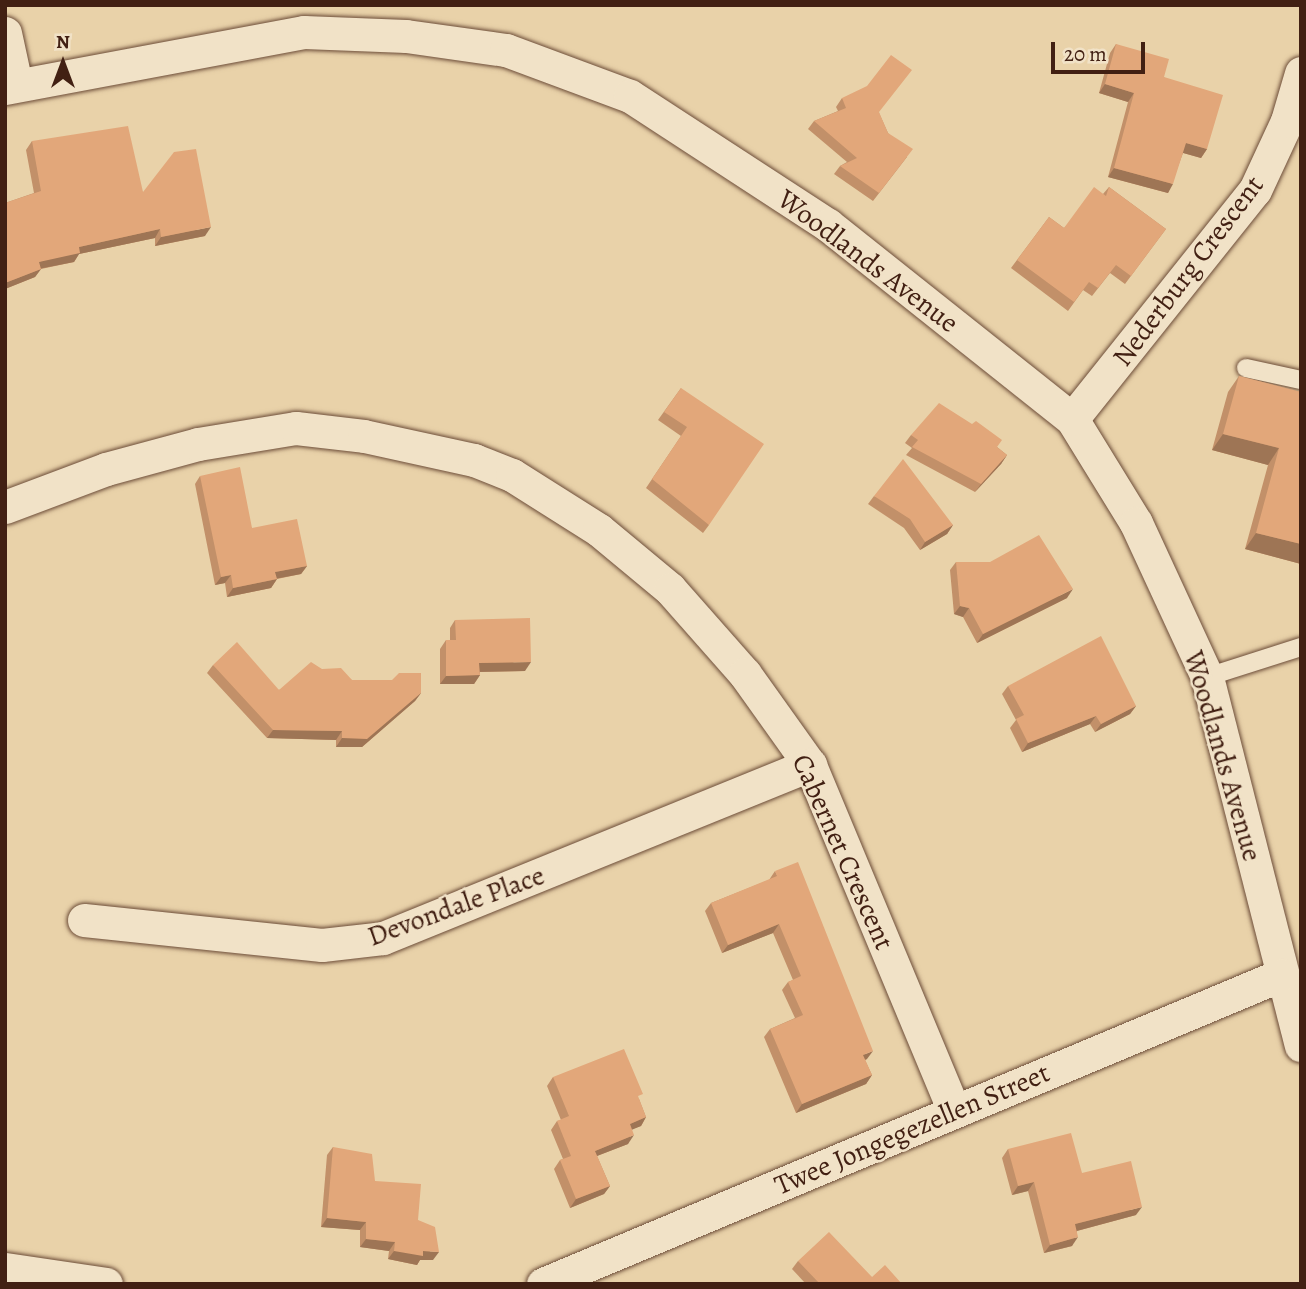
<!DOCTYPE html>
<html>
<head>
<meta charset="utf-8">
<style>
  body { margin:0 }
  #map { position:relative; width:1306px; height:1289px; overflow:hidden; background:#e9d2a9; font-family:Alegreya,serif }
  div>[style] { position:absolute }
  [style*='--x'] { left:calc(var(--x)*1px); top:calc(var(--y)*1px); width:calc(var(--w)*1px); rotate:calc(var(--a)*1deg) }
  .roads { filter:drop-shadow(0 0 2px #6c4c38) drop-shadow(0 0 2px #6c4c38) }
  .service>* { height:18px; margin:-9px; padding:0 9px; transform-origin:9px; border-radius:9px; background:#f1e2c7 }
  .minor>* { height:33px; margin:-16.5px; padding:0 16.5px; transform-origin:16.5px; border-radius:16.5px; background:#f1e2c7 }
  .wall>* { inset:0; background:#c29069 }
  .shaded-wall>* { inset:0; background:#9e7555 }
  .building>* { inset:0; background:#e2a77a }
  span { translate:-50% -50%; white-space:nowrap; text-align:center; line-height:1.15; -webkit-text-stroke:5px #f1e2c7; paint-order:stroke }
  .street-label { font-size:28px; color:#422013 }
  .frame { position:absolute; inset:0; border:7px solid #422013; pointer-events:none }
  .north { position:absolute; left:28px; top:28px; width:70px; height:70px; -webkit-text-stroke:5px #f1e2c7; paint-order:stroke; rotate:0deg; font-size:19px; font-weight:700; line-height:28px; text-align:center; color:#422013 }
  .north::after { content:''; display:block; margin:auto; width:24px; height:32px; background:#422013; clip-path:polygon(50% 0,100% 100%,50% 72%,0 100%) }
  .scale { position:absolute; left:1051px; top:42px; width:94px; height:32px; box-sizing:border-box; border:4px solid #422013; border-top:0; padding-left:9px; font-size:21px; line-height:24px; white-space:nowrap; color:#422013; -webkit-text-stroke:5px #f1e2c7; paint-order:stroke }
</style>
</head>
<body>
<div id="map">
  <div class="roads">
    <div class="service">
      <i style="--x:1246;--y:368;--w:56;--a:12.3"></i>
      <i style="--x:1207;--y:677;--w:99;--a:-17.7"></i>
    </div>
    <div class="minor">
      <i style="--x:5;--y:33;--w:52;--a:77.8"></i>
      <i style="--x:5;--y:88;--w:304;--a:-10.6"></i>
      <i style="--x:304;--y:32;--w:102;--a:2.2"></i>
      <i style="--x:406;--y:36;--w:101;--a:8"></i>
      <i style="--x:506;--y:50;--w:132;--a:20.4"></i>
      <i style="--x:630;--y:96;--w:236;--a:33.1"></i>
      <i style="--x:828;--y:225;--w:312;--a:38.5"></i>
      <i style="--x:1072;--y:419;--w:122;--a:58.4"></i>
      <i style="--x:1136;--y:523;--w:170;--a:65.2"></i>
      <i style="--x:1207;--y:677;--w:380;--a:75.7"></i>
      <i style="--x:1072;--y:419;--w:293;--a:-51.4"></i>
      <i style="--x:1255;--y:190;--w:76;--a:-65.1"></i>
      <i style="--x:1287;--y:121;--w:50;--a:-73.7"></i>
      <i style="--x:5;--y:507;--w:108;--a:-20.6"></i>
      <i style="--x:106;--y:469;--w:95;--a:-15.2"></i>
      <i style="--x:198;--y:444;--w:99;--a:-9.3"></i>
      <i style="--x:296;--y:428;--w:68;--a:6.7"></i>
      <i style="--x:364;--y:436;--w:113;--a:12.3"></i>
      <i style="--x:474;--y:460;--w:41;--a:21.5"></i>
      <i style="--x:512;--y:475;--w:103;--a:32.3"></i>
      <i style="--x:599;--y:530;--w:92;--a:39.7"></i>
      <i style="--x:670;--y:589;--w:113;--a:48.6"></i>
      <i style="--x:745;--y:674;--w:112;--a:54.5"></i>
      <i style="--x:810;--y:765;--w:375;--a:67.4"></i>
      <i style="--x:84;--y:920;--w:239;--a:6"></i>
      <i style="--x:322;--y:945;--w:61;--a:-6.5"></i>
      <i style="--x:383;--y:938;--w:461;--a:-22.1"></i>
      <i style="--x:5;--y:1269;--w:102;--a:8.4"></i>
      <i style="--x:543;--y:1284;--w:800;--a:-22.72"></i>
    </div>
  </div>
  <div class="wall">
    <i style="clip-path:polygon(1116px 44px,1164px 77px,1207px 149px,1201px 158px,1183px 153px,1168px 193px,1108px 177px,1128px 102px,1099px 93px,1110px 53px)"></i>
    <i style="clip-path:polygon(842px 98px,879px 113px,888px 133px,907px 157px,873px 201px,834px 174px,840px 166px,847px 162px,808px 129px,814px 121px,838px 111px,836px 107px)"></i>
    <i style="clip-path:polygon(32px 141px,143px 192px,205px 236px,155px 246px,155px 238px,79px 254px,74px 262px,41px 269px,35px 277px,5px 289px,5px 203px,34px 193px,26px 150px)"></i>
    <i style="clip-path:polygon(1109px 187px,1166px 229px,1125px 284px,1110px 273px,1092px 296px,1083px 290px,1068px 311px,1011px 268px,1049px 217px,1064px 228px,1103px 194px)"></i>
    <i style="clip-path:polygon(1239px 376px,1301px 392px,1301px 564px,1245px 549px,1268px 465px,1212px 450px,1228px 392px)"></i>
    <i style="clip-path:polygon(681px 388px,709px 525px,703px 533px,646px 488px,681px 436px,658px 420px)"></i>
    <i style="clip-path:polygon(911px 435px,997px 447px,1007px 455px,1001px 464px,975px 492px,906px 455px,912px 448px,905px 443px)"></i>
    <i style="clip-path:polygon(200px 476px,252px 528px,307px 566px,301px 574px,277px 579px,271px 588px,227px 597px,225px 583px,215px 585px,195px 484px)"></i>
    <i style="clip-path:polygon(874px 496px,953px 525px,947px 534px,920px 550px,904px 528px,868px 504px)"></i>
    <i style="clip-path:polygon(956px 562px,1067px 598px,977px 643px,963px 617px,954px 614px,950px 570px)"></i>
    <i style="clip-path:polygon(455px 620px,525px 671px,480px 672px,480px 675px,474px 684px,440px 684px,440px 649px,446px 640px,450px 640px,450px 628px)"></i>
    <i style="clip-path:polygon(213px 665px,279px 690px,322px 669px,352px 680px,421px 693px,415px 701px,362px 747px,336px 747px,336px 740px,267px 738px,207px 673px)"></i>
    <i style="clip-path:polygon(1008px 686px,1136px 706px,1130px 714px,1095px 732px,1090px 724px,1022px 752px,1010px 728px,1016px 720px,1002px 694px)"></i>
    <i style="clip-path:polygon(775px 871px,867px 1059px,865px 1060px,872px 1075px,866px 1084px,796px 1113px,764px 1037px,770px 1029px,795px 1018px,782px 990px,788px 982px,793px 980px,773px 933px,722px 953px,705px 911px,711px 903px,769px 880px)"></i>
    <i style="clip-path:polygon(553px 1077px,639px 1099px,646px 1117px,641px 1126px,632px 1129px,628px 1144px,597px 1156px,610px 1186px,604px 1194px,570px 1208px,554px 1169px,560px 1160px,563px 1159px,551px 1130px,557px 1121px,561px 1120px,547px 1086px)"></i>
    <i style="clip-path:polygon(333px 1147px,375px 1181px,418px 1220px,433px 1260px,420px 1260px,417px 1265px,388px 1259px,389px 1251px,360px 1247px,360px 1230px,321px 1227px,327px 1155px)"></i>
    <i style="clip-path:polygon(1008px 1149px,1082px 1173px,1136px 1215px,1077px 1231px,1072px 1246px,1044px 1253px,1028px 1191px,1012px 1195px,1002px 1158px)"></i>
    <i style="clip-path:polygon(798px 1261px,872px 1277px,902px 1284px,806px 1284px,792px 1269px)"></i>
  </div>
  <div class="shaded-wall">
    <i style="clip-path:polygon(1105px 84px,1134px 93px,1128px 102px,1099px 93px)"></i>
    <i style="clip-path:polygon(1186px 143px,1207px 149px,1201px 158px,1180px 152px)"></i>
    <i style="clip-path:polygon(1114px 168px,1173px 184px,1168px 193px,1108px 177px)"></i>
    <i style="clip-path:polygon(211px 227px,205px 236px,155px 246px,161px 237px)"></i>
    <i style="clip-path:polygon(160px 229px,155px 238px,79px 254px,74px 262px,33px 270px,39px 262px,79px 247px)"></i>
    <i style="clip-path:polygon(41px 269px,35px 277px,5px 289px,5px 283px)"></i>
    <i style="clip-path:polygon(1223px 434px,1279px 448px,1268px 465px,1212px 450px)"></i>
    <i style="clip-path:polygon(1007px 455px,1001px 464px,975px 492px,981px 484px)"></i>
    <i style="clip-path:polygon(953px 525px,947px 534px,920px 550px,925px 542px)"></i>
    <i style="clip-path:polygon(1256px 533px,1301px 544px,1301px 564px,1245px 549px)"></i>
    <i style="clip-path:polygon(307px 566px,301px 574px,269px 580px,275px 572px)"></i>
    <i style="clip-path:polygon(231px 575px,225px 583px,215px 585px,221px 577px)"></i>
    <i style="clip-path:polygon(277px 579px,271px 588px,227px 597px,233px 588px)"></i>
    <i style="clip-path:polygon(1073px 589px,1067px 598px,977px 643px,983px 634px)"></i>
    <i style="clip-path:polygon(960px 606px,969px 608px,963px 617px,954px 614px)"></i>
    <i style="clip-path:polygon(531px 662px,525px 671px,474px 672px,479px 663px)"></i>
    <i style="clip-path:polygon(480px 675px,474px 684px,440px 684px,446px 676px)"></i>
    <i style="clip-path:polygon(421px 693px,415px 701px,362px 747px,336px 747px,342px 738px)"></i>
    <i style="clip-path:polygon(1136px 706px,1130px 714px,1095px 732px,1101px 724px)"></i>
    <i style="clip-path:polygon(1096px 716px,1090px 724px,1022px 752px,1028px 743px)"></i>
    <i style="clip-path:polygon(273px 730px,342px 731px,336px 740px,267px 738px)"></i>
    <i style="clip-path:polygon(779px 924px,773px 933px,722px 953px,728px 945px)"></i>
    <i style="clip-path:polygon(873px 1051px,867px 1059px,857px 1063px,863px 1055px)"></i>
    <i style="clip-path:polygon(872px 1075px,866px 1084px,796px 1113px,802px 1104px)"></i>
    <i style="clip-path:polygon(646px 1117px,641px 1126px,624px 1133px,630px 1124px)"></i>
    <i style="clip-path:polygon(634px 1135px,628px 1144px,589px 1159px,595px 1151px)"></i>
    <i style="clip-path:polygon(1034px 1182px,1028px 1191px,1012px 1195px,1018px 1186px)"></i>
    <i style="clip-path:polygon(610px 1186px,604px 1194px,570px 1208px,576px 1199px)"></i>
    <i style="clip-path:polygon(1142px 1207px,1136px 1215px,1069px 1233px,1075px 1224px)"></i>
    <i style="clip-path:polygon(327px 1218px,366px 1222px,360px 1230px,321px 1227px)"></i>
    <i style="clip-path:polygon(1078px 1237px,1072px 1246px,1044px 1253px,1050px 1245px)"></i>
    <i style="clip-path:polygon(366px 1239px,395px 1242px,389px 1251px,360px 1247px)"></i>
    <i style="clip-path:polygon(394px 1251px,423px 1251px,439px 1252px,433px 1260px,420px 1260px,417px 1265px,388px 1259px)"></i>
  </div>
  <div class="building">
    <i style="clip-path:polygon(1116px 44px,1169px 59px,1164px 77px,1223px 95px,1207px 149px,1186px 143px,1173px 184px,1114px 168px,1134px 93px,1105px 84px)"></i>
    <i style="clip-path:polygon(891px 55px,912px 70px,879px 112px,888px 133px,913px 149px,879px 193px,840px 166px,857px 158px,814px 121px,846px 108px,842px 98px,867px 86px)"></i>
    <i style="clip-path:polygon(128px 126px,143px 192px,174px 152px,196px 149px,211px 227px,161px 237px,160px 229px,79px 247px,80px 253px,39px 262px,41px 269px,5px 283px,5px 203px,41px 191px,32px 141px)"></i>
    <i style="clip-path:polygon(1094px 187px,1106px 196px,1109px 187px,1166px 229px,1131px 276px,1116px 265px,1098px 288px,1089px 282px,1074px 302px,1017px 260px,1049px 217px,1064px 228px)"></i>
    <i style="clip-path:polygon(1239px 376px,1301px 392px,1301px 544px,1256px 533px,1279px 448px,1223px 434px)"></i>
    <i style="clip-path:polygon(681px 388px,764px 444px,709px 525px,652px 479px,687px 427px,664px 412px)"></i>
    <i style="clip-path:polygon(939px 403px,972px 424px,976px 421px,1002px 440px,997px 447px,1007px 455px,981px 484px,912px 447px,918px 440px,911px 435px)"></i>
    <i style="clip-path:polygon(903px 459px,953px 525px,925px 542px,910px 519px,874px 496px)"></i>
    <i style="clip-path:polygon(240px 467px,252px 528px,297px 519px,307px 566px,275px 572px,277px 579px,233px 588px,231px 575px,221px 577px,200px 476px)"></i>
    <i style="clip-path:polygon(1039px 535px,1073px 589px,983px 634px,969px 608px,960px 606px,956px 562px,990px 562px)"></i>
    <i style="clip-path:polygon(530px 618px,531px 662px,479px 663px,480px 675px,446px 676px,446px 640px,456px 640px,455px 620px)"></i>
    <i style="clip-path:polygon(1101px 636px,1136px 706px,1101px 724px,1096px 716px,1028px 743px,1016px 719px,1024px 715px,1008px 686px)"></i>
    <i style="clip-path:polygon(237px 642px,279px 690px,311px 662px,322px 669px,341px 668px,352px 680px,392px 680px,399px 673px,421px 673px,421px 693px,367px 739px,342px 738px,342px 731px,273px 730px,213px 665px)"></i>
    <i style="clip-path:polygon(798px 862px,873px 1051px,863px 1055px,872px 1075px,802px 1104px,770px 1029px,803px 1015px,788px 982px,801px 976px,779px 924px,728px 945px,711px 903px,777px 876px,775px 871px)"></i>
    <i style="clip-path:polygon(624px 1049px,643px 1094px,638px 1096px,646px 1117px,630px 1124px,634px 1135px,595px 1151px,610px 1186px,576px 1199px,560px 1160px,571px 1156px,557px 1121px,569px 1116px,553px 1077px)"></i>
    <i style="clip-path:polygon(1071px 1133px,1082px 1173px,1131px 1161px,1142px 1207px,1075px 1224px,1078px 1237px,1050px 1245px,1034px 1182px,1018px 1186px,1008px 1149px)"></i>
    <i style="clip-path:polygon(333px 1147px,372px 1154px,375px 1181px,421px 1184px,418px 1220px,435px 1227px,439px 1252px,423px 1251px,423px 1256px,394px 1251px,395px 1242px,366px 1239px,366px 1222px,327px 1218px)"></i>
    <i style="clip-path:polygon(829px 1232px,872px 1277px,885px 1265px,902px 1284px,820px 1284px,798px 1261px)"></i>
  </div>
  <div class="street-label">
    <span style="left:868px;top:261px;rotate:37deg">Woodlands Avenue</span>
    <span style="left:1188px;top:271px;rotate:-53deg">Nederburg Crescent</span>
    <span style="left:1223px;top:756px;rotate:74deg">Woodlands Avenue</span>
    <span style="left:843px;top:852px;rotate:66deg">Cabernet Crescent</span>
    <span style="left:456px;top:906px;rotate:-20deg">Devondale Place</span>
    <span style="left:912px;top:1129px;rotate:-23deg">Twee Jongegezellen Street</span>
  </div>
  <div class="frame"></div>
  <div class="north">N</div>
  <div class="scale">20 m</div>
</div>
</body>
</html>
